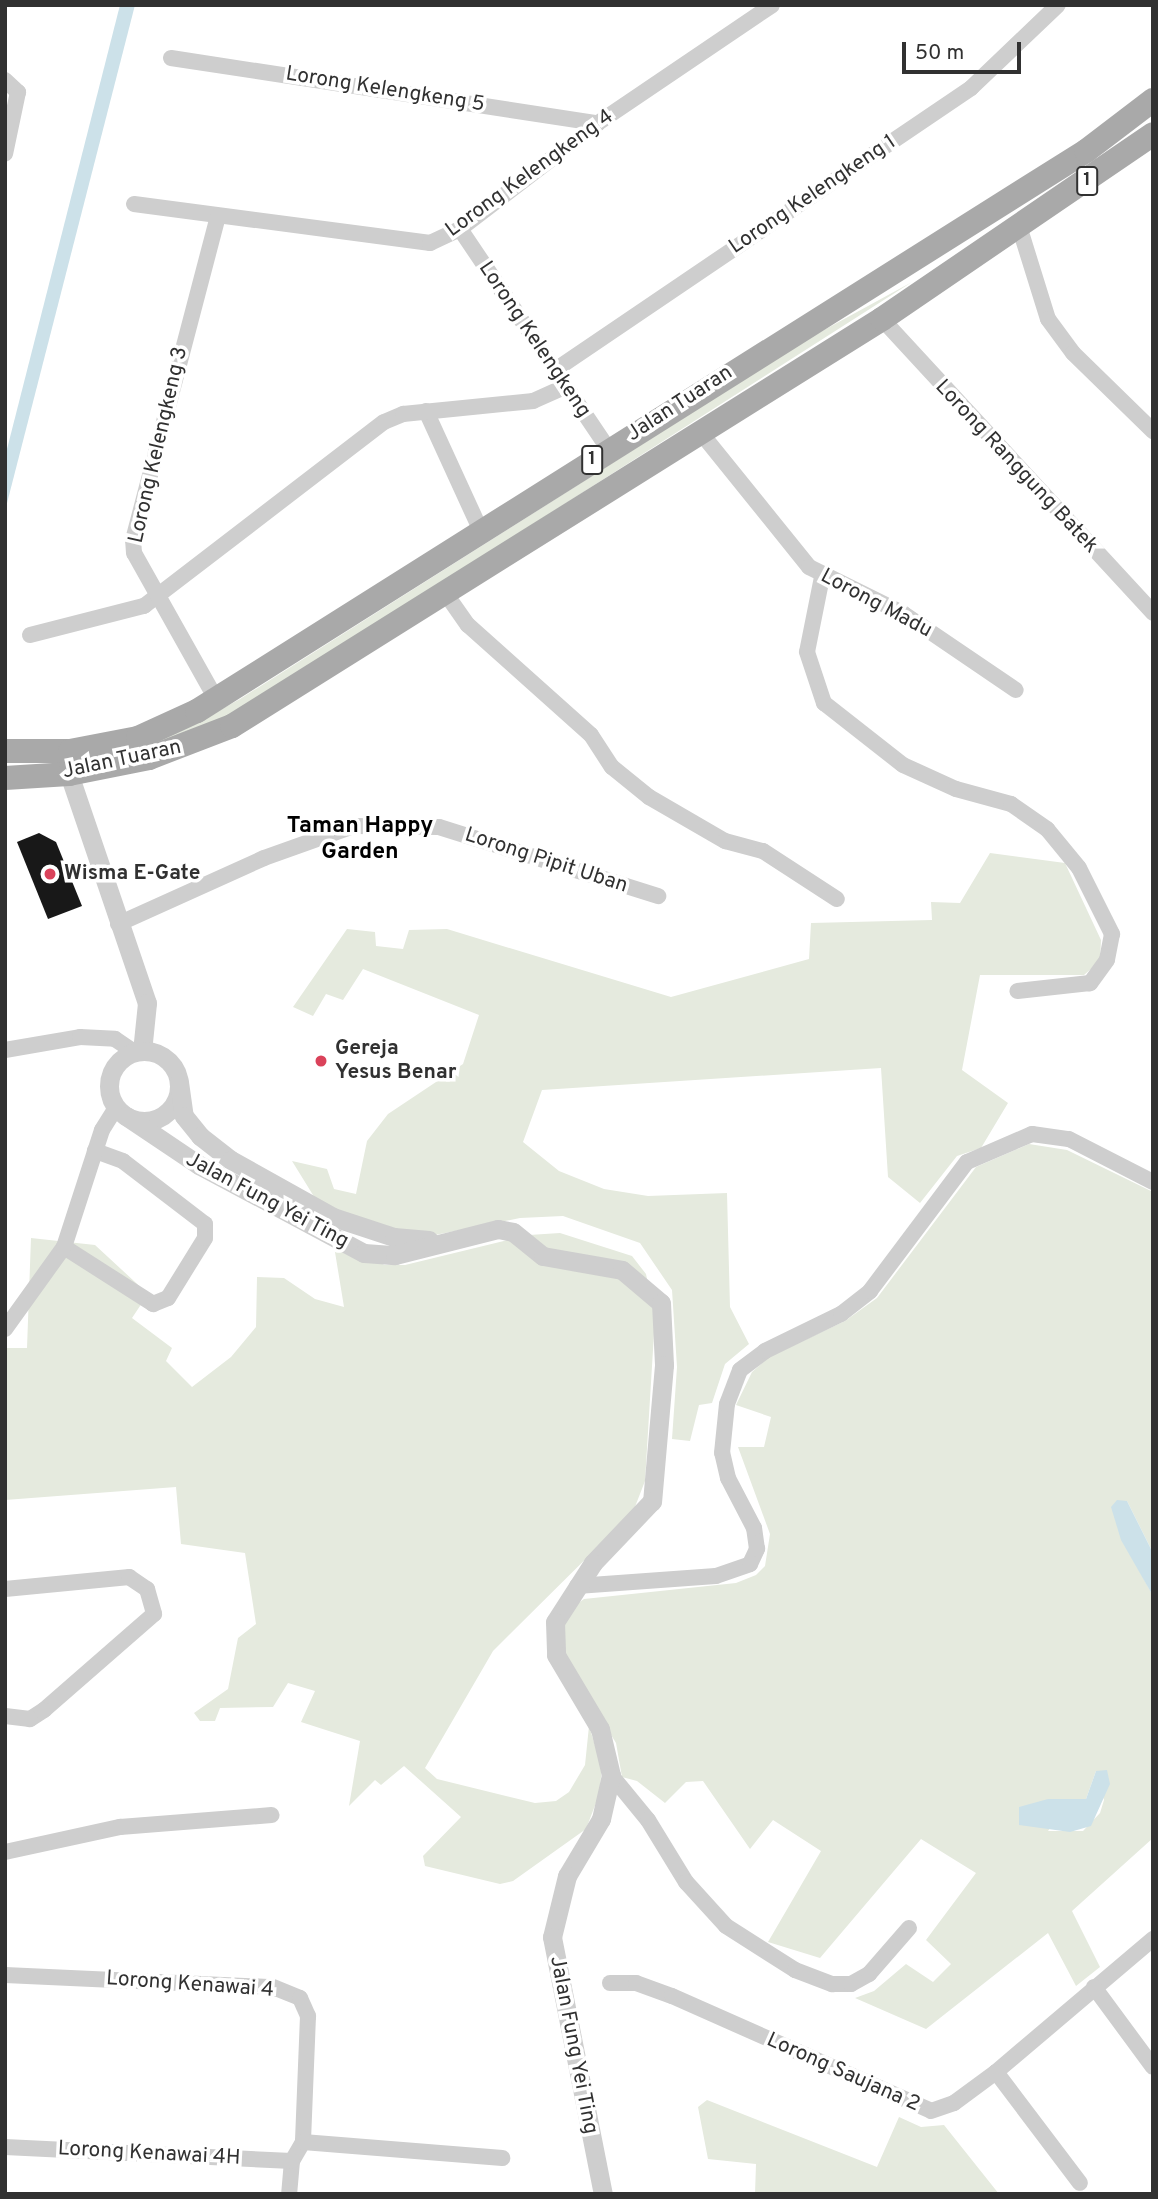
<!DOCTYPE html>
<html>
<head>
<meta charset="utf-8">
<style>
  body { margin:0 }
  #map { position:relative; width:1158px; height:2199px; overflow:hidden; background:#fff; font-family:Overpass,sans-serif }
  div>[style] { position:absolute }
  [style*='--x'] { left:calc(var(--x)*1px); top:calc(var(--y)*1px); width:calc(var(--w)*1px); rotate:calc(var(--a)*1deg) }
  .green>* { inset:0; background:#e5eade }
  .water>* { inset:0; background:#cce1e9 }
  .building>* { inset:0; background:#181818 }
  .minor>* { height:16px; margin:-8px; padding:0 8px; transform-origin:8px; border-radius:8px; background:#cecece }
  .tertiary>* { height:19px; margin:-9.5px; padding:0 9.5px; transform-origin:9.5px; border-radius:9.5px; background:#cecece }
  .tertiary>.ring { margin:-9.5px; padding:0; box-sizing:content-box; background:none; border:19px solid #cecece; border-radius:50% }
  .primary>* { height:24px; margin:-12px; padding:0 12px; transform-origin:12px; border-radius:12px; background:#a9a9a9 }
  .dots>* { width:19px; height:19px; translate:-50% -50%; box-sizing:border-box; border:4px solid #fff; border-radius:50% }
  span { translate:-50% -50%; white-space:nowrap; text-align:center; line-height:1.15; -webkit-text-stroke:7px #fff; paint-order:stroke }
  .shield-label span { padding:2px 5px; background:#fff; border:2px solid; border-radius:5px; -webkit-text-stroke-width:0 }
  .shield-label { font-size:19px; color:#313131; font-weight:700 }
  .street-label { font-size:21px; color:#313131 }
  .poi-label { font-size:21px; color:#313131; font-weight:700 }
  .left { translate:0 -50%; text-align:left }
  .neighbourhood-label { font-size:23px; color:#000; font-weight:700 }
  .frame { position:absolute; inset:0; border:7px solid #313131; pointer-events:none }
  .scale { position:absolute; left:902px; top:42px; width:119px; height:32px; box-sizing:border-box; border:4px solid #313131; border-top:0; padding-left:9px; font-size:21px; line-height:24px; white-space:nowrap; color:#313131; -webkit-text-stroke:5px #fff; paint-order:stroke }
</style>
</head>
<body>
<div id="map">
  <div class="green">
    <i style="clip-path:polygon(912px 282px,247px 707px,124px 760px,58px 764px,198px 722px,240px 699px,813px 336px)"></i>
    <i style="clip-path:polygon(990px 853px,1065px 863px,1101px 940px,1100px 961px,1084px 975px,980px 975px,962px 1070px,1008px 1103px,981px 1148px,957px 1156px,920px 1203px,888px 1177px,881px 1068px,542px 1090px,523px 1142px,559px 1171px,604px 1189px,648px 1196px,727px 1193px,730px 1307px,749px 1344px,725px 1364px,712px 1403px,699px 1405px,690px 1441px,672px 1439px,677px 1367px,672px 1290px,640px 1243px,563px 1216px,520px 1218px,410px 1240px,321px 1208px,292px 1161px,327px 1169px,334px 1189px,356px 1194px,367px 1141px,388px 1114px,463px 1064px,479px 1015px,363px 969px,343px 1000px,326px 994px,313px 1016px,293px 1007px,347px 929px,375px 932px,376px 946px,403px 949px,409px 930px,447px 929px,671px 997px,809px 959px,811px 923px,932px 920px,931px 902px,960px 903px)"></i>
    <i style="clip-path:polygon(evenodd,1029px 1144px,1067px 1150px,1153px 1192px,1153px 1553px,1127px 1501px,1133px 1559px,1153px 1596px,1153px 1838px,1072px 1911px,1100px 1967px,1076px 1986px,1048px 1933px,926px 2029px,855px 1998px,874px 1991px,906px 1964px,933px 1982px,951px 1964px,926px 1940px,976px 1873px,921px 1839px,820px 1958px,768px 1942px,821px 1851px,773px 1820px,750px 1849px,703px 1781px,686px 1782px,665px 1803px,637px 1781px,622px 1777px,616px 1743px,566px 1661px,562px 1625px,570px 1609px,584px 1599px,736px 1583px,756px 1575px,765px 1566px,770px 1534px,738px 1447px,764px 1447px,771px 1417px,736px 1405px,752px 1372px,769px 1357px,845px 1321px,877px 1298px,976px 1167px,1029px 1144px,1096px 1771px,1104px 1800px,1100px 1813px,1083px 1831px,1048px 1831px,1069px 1800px,1086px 1799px,1096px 1771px)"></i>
    <i style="clip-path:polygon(560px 1233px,632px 1256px,646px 1274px,655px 1317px,645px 1481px,633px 1512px,493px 1651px,425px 1768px,437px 1779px,535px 1803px,556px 1801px,569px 1792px,585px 1765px,589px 1726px,602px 1768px,599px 1795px,586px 1829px,513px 1881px,500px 1884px,425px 1866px,423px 1856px,461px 1817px,404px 1766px,381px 1785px,375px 1780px,349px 1806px,360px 1741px,301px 1722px,315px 1691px,288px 1683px,273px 1707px,220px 1708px,215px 1721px,200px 1721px,194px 1713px,228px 1689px,238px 1638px,256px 1624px,245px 1553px,181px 1544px,176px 1487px,5px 1500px,5px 1348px,27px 1348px,31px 1238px,95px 1245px,148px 1294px,132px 1318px,172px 1348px,166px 1361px,192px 1387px,231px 1357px,256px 1327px,257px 1277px,284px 1278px,315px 1299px,344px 1307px,334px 1246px,385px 1265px,405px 1265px,529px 1235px)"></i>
    <i style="clip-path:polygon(707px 2100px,877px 2167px,899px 2117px,921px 2127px,944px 2125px,999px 2194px,755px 2194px,756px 2164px,708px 2159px,698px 2107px)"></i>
  </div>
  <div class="water">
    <i style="clip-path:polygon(120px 5px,135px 5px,5px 511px,5px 457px)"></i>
    <i style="clip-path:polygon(1117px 1500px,1127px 1501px,1153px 1553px,1153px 1596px,1121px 1540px,1111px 1507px)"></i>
    <i style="clip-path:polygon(1107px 1770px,1110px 1784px,1091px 1826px,1070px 1832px,1019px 1825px,1019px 1807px,1048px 1799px,1086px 1799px,1096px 1771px)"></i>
  </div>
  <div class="building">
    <i style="clip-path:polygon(39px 833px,56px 842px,82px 906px,48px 919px,17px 842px)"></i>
  </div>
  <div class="minor">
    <i style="--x:171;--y:58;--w:432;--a:8.7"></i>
    <i style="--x:5;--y:80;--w:18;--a:43"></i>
    <i style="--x:18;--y:92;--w:63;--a:101.8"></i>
    <i style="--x:134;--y:204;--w:299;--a:7.5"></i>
    <i style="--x:430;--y:243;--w:33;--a:-25"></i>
    <i style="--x:460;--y:229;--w:174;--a:-37.5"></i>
    <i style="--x:598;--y:123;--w:210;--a:-34.1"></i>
    <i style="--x:1019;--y:226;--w:97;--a:72.7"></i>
    <i style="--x:1048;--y:319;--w:42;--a:53.7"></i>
    <i style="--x:1073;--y:353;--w:112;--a:44.3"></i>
    <i style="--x:460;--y:229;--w:267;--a:56"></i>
    <i style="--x:882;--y:319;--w:400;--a:47.3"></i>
    <i style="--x:555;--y:370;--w:503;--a:-34.13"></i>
    <i style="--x:971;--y:88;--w:120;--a:-43.7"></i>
    <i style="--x:426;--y:411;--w:132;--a:65.4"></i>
    <i style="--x:701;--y:433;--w:172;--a:51.1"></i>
    <i style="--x:809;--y:567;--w:106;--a:26.3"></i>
    <i style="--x:904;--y:614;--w:135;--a:34.2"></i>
    <i style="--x:822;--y:577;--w:76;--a:101.3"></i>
    <i style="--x:807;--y:652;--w:54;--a:71.6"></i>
    <i style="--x:824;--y:703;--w:100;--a:38.1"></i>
    <i style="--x:903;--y:765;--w:58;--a:24.4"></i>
    <i style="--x:956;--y:789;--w:57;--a:15.3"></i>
    <i style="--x:1011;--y:804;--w:44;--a:34.8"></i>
    <i style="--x:1047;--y:829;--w:50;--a:50.6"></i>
    <i style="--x:1079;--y:868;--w:74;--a:63.4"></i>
    <i style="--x:1112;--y:934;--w:26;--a:101"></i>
    <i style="--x:1107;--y:960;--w:29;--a:126"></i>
    <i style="--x:1090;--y:983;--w:73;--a:173.7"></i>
    <i style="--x:446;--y:594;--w:38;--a:55"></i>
    <i style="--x:468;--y:625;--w:165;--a:41.8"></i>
    <i style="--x:591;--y:735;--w:38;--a:57"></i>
    <i style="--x:612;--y:767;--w:48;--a:39"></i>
    <i style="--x:649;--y:797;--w:88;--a:30.1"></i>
    <i style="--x:725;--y:841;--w:39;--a:15"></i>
    <i style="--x:763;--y:851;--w:88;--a:33"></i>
    <i style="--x:30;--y:635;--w:118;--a:-14.3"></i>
    <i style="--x:144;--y:606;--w:302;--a:-37.5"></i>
    <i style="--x:384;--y:422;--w:21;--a:-23"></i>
    <i style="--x:403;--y:414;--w:131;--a:-5.7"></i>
    <i style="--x:533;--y:401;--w:34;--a:-24"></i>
    <i style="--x:216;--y:699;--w:167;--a:-119.3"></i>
    <i style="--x:134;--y:553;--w:13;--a:-94"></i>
    <i style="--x:133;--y:540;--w:335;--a:-75.3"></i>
    <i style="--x:118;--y:924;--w:160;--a:-24.3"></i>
    <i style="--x:264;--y:858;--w:96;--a:-19.6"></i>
    <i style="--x:354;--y:826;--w:85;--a:0.7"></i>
    <i style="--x:439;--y:827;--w:230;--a:17.5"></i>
    <i style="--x:5;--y:1050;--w:76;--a:-9.8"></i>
    <i style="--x:80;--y:1037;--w:35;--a:3"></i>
    <i style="--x:115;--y:1039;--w:23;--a:34"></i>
    <i style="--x:64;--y:1247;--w:106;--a:32.6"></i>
    <i style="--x:153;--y:1304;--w:16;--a:-22"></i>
    <i style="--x:168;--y:1298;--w:70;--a:-58.3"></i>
    <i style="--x:205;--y:1238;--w:14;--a:-90"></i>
    <i style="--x:205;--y:1224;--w:103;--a:-142.5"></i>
    <i style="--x:123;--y:1161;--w:30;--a:-160"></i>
    <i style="--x:5;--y:1329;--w:101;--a:-54.3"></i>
    <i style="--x:64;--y:1247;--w:123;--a:-72"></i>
    <i style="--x:102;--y:1130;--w:26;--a:-58"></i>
    <i style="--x:577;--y:1586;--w:139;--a:-4.1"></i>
    <i style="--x:716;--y:1576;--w:36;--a:-19"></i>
    <i style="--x:750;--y:1564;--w:17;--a:-65"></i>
    <i style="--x:757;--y:1549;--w:21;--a:-98"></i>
    <i style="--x:754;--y:1528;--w:56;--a:-117.5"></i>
    <i style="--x:728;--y:1478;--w:26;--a:-103"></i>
    <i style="--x:722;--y:1453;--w:49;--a:-84.2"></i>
    <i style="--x:727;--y:1404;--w:36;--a:-69"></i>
    <i style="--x:740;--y:1370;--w:31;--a:-37"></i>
    <i style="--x:765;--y:1351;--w:85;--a:-26"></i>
    <i style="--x:841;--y:1314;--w:37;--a:-38"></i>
    <i style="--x:870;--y:1291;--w:161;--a:-53.1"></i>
    <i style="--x:967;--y:1162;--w:71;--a:-23.3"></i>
    <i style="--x:1032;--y:1134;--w:37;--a:8"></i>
    <i style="--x:1069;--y:1139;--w:94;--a:27.1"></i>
    <i style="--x:5;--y:1589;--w:125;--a:-5.5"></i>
    <i style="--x:129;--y:1577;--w:22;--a:34"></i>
    <i style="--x:147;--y:1589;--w:26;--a:74"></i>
    <i style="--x:154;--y:1614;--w:146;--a:138.9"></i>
    <i style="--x:44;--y:1710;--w:17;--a:147"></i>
    <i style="--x:30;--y:1719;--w:25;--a:-173"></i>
    <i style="--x:611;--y:1775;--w:58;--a:50.6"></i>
    <i style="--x:648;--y:1820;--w:73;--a:58.5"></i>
    <i style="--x:686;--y:1882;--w:59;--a:47.7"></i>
    <i style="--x:726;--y:1926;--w:82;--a:32.5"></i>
    <i style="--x:795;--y:1970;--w:40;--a:21"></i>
    <i style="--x:832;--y:1984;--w:19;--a:0"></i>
    <i style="--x:851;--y:1984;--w:21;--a:-29"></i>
    <i style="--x:869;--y:1974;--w:61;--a:-49"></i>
    <i style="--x:5;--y:1852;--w:118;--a:-12.3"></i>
    <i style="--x:120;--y:1827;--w:152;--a:-4.5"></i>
    <i style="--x:5;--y:1975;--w:268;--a:2.6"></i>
    <i style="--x:273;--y:1987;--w:29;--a:22"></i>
    <i style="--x:300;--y:1998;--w:20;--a:66"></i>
    <i style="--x:308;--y:2016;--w:126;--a:92.3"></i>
    <i style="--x:303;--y:2142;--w:22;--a:120"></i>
    <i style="--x:292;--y:2161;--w:33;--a:95"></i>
    <i style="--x:610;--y:1983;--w:26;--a:0"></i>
    <i style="--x:636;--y:1983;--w:38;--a:20"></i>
    <i style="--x:672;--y:1996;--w:283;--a:23.9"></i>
    <i style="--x:931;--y:2111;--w:24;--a:-19"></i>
    <i style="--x:954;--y:2103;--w:52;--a:-36.4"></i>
    <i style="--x:996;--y:2072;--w:206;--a:-40.3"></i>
    <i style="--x:1094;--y:1987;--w:99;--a:53.6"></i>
    <i style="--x:996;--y:2072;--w:139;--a:52.9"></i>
    <i style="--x:303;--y:2142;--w:200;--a:4.6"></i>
    <i style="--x:5;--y:2147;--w:287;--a:2.8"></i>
  </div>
  <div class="tertiary">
    <i style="--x:69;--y:774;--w:242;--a:71.2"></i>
    <i style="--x:147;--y:1003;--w:48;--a:95.9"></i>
    <i class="ring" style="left:109px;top:1051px;width:51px;height:51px"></i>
    <i style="--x:179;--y:1082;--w:34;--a:82"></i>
    <i style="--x:184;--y:1116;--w:26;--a:51"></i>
    <i style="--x:200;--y:1136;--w:39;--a:38"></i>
    <i style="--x:231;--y:1160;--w:117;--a:29.2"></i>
    <i style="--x:333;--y:1217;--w:64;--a:18.2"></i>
    <i style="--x:394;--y:1237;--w:35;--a:5"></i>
    <i style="--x:126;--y:1116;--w:88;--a:33.9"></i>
    <i style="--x:199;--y:1165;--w:187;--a:28.1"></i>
    <i style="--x:364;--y:1253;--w:31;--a:4"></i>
    <i style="--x:395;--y:1255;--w:106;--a:-14.2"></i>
    <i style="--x:498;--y:1229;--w:15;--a:11"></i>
    <i style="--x:513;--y:1232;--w:38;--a:39"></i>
    <i style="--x:543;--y:1256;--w:80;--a:10"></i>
    <i style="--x:622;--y:1270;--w:51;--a:40.2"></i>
    <i style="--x:661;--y:1303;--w:62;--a:87.2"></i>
    <i style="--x:664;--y:1365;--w:137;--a:95"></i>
    <i style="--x:652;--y:1501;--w:86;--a:133.6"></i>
    <i style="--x:593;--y:1563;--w:70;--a:122.8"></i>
    <i style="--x:555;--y:1622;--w:33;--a:88"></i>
    <i style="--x:556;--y:1655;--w:86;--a:59.3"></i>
    <i style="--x:600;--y:1729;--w:47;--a:76.6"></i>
    <i style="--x:611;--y:1775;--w:45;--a:102.8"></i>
    <i style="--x:601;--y:1819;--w:66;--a:120.8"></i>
    <i style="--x:567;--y:1876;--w:63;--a:103.8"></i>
    <i style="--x:552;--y:1937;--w:262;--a:78.8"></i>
  </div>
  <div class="primary">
    <i style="--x:5;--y:751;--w:65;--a:0"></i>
    <i style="--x:70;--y:751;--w:69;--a:-10.8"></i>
    <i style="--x:138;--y:738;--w:65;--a:-24.6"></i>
    <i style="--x:197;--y:711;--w:1051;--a:-32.21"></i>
    <i style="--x:1086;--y:151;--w:84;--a:-37.3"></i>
    <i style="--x:5;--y:778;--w:64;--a:-3.6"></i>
    <i style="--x:69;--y:774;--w:82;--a:-11.3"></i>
    <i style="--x:149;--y:758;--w:89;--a:-21.1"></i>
    <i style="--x:232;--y:726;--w:767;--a:-32.05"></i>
    <i style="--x:882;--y:319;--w:328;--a:-34.3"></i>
  </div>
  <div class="dots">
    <i style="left:50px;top:874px;background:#da425a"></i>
    <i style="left:321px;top:1061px;background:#da425a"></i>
  </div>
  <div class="shield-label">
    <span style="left:1087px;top:181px">1</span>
    <span style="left:592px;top:460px">1</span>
  </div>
  <div class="street-label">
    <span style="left:385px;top:90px;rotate:9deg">Lorong Kelengkeng 5</span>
    <span style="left:530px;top:174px;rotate:-36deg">Lorong Kelengkeng 4</span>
    <span style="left:813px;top:195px;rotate:-34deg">Lorong Kelengkeng 1</span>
    <span style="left:534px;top:340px;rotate:56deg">Lorong Kelengkeng</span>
    <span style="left:680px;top:404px;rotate:-33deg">Jalan Tuaran</span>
    <span style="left:159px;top:445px;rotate:-77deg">Lorong Kelengkeng 3</span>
    <span style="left:1016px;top:467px;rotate:47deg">Lorong Ranggung Batek</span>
    <span style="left:876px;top:604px;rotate:28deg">Lorong Madu</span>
    <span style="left:122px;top:760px;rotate:-12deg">Jalan Tuaran</span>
    <span style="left:546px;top:861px;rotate:18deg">Lorong Pipit Uban</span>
    <span style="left:267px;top:1201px;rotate:28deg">Jalan Fung Yei Ting</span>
    <span style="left:190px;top:1985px;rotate:4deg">Lorong Kenawai 4</span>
    <span style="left:573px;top:2045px;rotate:79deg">Jalan Fung Yei Ting</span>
    <span style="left:843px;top:2073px;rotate:24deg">Lorong Saujana 2</span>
    <span style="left:149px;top:2154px;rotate:3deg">Lorong Kenawai 4H</span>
  </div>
  <div class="poi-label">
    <span class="left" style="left:64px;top:874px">Wisma E-Gate</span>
    <span class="left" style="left:335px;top:1061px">Gereja<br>Yesus Benar</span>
  </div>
  <div class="neighbourhood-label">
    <span style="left:360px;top:840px">Taman Happy<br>Garden</span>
  </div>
  <div class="frame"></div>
  <div class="scale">50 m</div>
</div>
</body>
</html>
